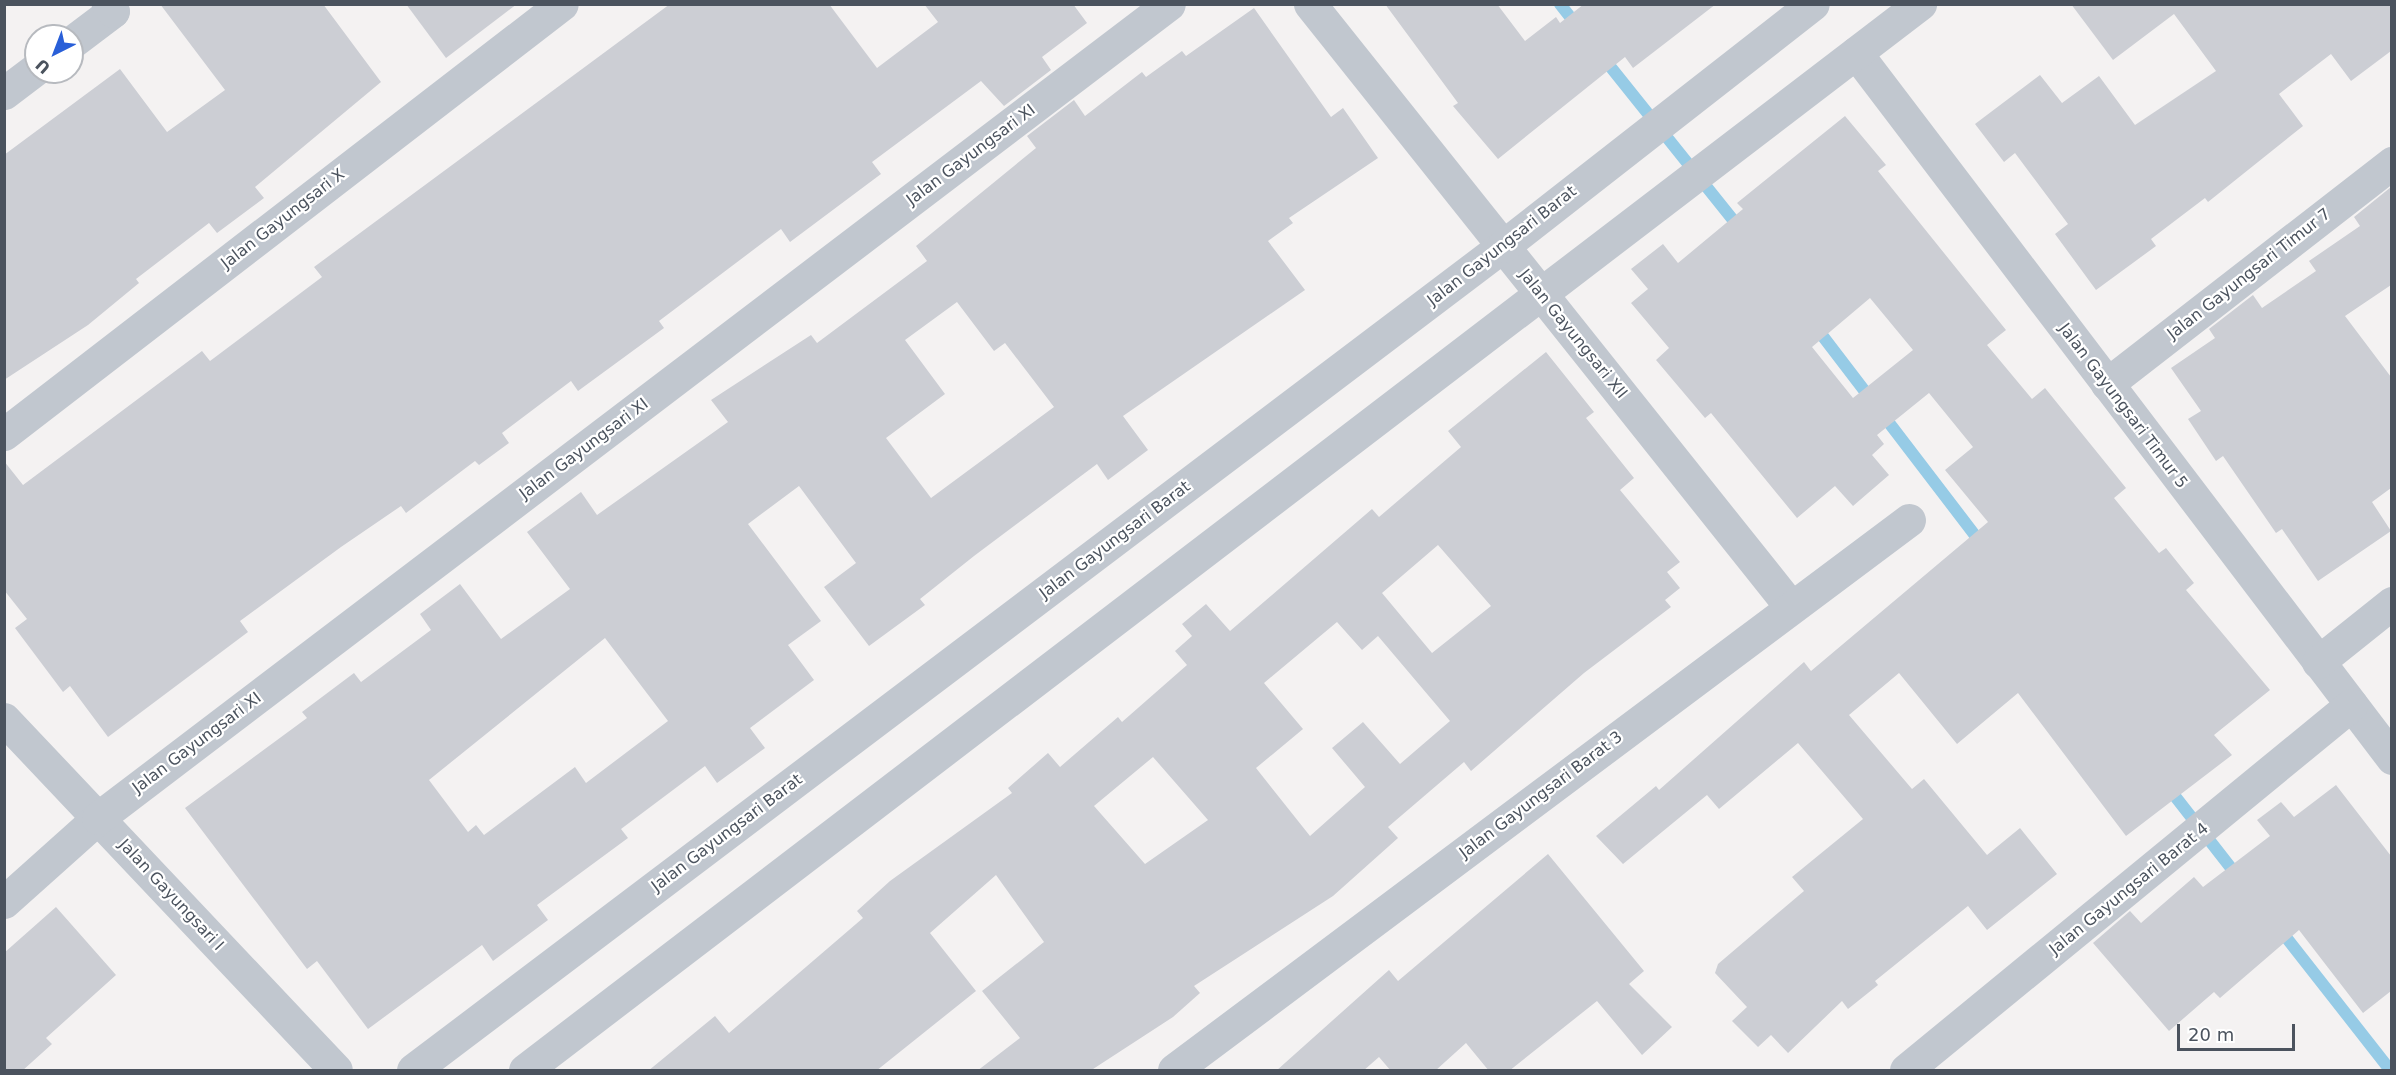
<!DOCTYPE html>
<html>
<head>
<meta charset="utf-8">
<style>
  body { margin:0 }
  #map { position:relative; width:2396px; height:1075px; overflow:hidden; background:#f4f2f2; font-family:"DejaVu Sans",sans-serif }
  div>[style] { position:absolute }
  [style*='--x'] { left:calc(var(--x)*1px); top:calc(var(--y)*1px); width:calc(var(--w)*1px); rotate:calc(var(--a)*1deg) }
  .stream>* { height:12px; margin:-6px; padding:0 6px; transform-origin:6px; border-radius:6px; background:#96cbe6 }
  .building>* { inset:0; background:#ccced4 }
  .minor>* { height:33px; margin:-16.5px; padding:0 16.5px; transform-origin:16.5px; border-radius:16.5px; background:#c1c7cf }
  .tertiary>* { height:33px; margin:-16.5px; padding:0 16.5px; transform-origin:16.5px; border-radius:16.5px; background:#c1c7cf }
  span { translate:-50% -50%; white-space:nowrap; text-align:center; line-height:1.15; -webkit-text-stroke:4.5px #fff; paint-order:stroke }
  .street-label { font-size:16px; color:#4b535e }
  .frame { position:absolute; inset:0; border:6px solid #4b535e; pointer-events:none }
  .north { position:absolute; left:24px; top:24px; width:60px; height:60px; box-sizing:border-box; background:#fff; border:2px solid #b7babf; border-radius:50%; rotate:222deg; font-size:16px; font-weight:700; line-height:24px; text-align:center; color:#4b535e }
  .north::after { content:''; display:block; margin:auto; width:21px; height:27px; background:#295fd8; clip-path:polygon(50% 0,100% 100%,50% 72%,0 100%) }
  .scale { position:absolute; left:2177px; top:1024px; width:118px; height:27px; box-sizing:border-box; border:3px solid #4b535e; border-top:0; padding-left:8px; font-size:18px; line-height:21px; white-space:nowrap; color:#4b535e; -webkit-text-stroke:4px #fff; paint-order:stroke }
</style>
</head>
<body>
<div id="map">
  <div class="stream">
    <i style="--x:1560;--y:4;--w:31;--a:52"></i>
    <i style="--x:1601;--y:55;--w:226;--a:51.3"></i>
    <i style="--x:1815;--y:326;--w:277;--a:52.6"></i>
    <i style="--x:2167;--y:786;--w:117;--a:52"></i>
    <i style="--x:2278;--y:927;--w:182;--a:51.9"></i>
  </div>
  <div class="building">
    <i style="clip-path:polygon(160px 4px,323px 4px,381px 82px,255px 187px,264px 198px,217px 233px,209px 223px,136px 279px,139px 283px,88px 325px,4px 380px,4px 155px,120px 69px,167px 132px,225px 90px)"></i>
    <i style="clip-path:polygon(406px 4px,517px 4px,446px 58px)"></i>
    <i style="clip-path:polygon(670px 4px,829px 4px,877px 68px,938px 22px,924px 4px,1073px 4px,1087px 23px,1042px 57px,1051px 70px,1004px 106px,981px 81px,872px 162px,881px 174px,790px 242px,781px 229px,659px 321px,664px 328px,578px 391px,571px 381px,502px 433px,509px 443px,479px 465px,475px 461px,406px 513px,401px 506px,341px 547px,240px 621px,248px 632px,108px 737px,70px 686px,63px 692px,15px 628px,27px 619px,4px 590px,4px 461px,23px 485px,202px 351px,210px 361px,322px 277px,314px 267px)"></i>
    <i style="clip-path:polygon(1385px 4px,1497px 4px,1525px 41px,1556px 17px,1560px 23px,1584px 4px,1716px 4px,1633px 68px,1625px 57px,1498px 159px,1453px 106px,1458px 103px)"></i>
    <i style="clip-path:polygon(2071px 4px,2391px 4px,2391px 51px,2351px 81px,2331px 54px,2279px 94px,2303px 126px,2208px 202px,2205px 198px,2151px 239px,2156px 246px,2096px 290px,2055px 234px,2068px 224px,2015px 153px,2004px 162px,1975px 124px,2040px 75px,2062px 103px,2099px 76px,2135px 125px,2216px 71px,2174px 14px,2113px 60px)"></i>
    <i style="clip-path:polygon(evenodd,1254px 8px,1331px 117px,1343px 108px,1378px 158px,1289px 218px,1293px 223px,1268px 241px,1305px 290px,1123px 416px,1148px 450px,1108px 480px,1097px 464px,974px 556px,920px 599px,925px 605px,869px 646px,824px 587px,856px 563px,799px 486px,748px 524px,821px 621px,788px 645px,814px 680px,750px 728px,765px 748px,717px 783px,705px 766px,621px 829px,628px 838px,537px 905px,548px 920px,493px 961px,482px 945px,368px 1029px,317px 961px,307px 969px,185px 808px,307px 718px,302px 712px,354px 673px,361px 682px,431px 630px,420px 614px,460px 584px,501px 639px,570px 589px,527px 532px,581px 492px,597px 515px,728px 422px,711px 400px,811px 335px,817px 343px,927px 261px,916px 246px,1036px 148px,1027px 136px,1074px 100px,1085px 116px,1142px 72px,1146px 77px,1182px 51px,1186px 56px,1254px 8px,957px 302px,994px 351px,1005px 343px,1054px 407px,931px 498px,886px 438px,945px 394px,905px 340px,957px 302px,1254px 8px,605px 638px,668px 721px,586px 783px,575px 767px,484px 835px,476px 825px,468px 832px,429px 780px,605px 638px)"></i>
    <i style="clip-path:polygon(evenodd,1845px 116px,1886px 165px,1878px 171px,2006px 330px,1987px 345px,2032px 399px,2045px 388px,2126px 488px,2114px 498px,2159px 553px,2166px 548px,2194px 583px,2186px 590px,2270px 690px,2214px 735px,2232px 755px,2126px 836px,2018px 693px,1957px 744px,1899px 673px,1849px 715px,1912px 789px,1924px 779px,1987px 855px,2020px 828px,2057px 874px,1987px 930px,1968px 906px,1875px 981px,1878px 985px,1848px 1009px,1842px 1001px,1788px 1053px,1771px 1035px,1758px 1047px,1732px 1021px,1747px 1007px,1715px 973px,1718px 964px,1804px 891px,1792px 877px,1863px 819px,1798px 743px,1719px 809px,1707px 795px,1623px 864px,1596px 836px,1656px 786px,1659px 790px,1804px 662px,1811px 671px,1988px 522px,1945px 470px,1973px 447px,1929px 393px,1877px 435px,1884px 444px,1872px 455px,1889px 475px,1853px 506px,1835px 486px,1797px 518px,1711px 413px,1705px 418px,1656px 360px,1669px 348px,1631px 303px,1648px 289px,1631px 269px,1663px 244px,1678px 263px,1743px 209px,1737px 203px,1845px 116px,1870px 298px,1913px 350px,1853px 398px,1812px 347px,1870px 298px)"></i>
    <i style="clip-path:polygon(2391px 187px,2391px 285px,2345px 316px,2391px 377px,2391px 488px,2372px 502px,2391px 531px,2318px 581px,2282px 529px,2276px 533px,2223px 456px,2216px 461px,2188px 419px,2201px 411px,2171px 368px,2215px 338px,2209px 329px,2253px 295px,2262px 308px,2316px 271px,2309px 261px,2360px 226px,2354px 217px)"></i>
    <i style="clip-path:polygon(evenodd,1546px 352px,1594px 412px,1586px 418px,1634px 478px,1620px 490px,1680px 562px,1667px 572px,1680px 588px,1665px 600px,1671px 607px,1584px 673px,1471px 771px,1464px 762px,1388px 827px,1398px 838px,1333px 896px,1194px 986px,1200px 993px,1173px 1017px,1090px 1071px,977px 1071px,1020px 1038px,982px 991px,1044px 942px,996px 875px,930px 933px,976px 991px,876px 1071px,648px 1071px,715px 1016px,729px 1033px,863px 918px,857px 911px,890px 881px,1012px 793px,1008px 788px,1048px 753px,1060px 767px,1118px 717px,1122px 722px,1187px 665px,1175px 651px,1192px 636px,1182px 624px,1206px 604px,1230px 631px,1372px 509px,1379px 517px,1461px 447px,1448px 431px,1546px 352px,1438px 545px,1491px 606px,1432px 653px,1382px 593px,1438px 545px,1546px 352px,1337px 622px,1362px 650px,1378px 636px,1450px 721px,1400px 764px,1363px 722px,1332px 748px,1365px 787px,1310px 836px,1256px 768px,1303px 729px,1264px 683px,1337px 622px,1546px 352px,1153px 757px,1208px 820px,1145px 864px,1094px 806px,1153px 757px)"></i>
    <i style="clip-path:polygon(2336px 785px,2391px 856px,2391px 991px,2363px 1013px,2299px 930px,2220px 998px,2214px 992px,2169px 1031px,2093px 943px,2130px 911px,2141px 923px,2194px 877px,2203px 887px,2270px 836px,2257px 820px,2281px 802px,2294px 817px)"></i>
    <i style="clip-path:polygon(1548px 854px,1644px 971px,1629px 984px,1672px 1027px,1642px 1055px,1597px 1001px,1509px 1071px,1489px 1071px,1466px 1043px,1435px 1071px,1391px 1071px,1379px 1057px,1363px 1071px,1276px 1071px,1389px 970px,1398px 981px)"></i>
    <i style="clip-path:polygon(56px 907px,116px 975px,46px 1038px,52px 1044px,22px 1071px,4px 1071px,4px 953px)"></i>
  </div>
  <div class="minor">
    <i style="--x:1310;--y:4;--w:771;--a:51.42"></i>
    <i style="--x:72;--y:42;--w:51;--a:-37.1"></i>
    <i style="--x:113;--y:11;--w:9;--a:-126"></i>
    <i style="--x:1856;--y:53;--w:886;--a:52.75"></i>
    <i style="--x:4;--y:93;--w:40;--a:-37"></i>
    <i style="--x:2107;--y:384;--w:361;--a:-37.8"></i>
    <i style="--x:4;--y:434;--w:704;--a:-37.62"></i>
    <i style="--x:2318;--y:662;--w:95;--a:-38.6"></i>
    <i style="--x:4;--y:719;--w:483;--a:46.6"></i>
    <i style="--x:4;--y:902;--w:126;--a:-41.8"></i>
    <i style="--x:98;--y:818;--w:1345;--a:-37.24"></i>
    <i style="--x:1174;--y:1070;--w:918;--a:-36.81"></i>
    <i style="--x:1906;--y:1070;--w:576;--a:-39.36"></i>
  </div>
  <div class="tertiary">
    <i style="--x:413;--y:1070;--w:1366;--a:-37.09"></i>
    <i style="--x:1503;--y:246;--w:393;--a:-38"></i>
    <i style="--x:525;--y:1070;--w:1756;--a:-37.39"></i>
  </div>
  <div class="street-label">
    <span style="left:971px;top:155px;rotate:-37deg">Jalan Gayungsari XI</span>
    <span style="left:283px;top:219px;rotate:-38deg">Jalan Gayungsari X</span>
    <span style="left:1502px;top:246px;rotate:-38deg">Jalan Gayungsari Barat</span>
    <span style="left:2249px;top:274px;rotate:-38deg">Jalan Gayungsari Timur 7</span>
    <span style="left:1573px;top:334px;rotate:51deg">Jalan Gayungsari XII</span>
    <span style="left:2123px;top:406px;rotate:53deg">Jalan Gayungsari Timur 5</span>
    <span style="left:584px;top:449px;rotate:-37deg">Jalan Gayungsari XI</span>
    <span style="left:1115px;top:540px;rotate:-37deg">Jalan Gayungsari Barat</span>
    <span style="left:197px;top:743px;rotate:-37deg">Jalan Gayungsari XI</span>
    <span style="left:1541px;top:795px;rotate:-37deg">Jalan Gayungsari Barat 3</span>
    <span style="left:727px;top:833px;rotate:-37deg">Jalan Gayungsari Barat</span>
    <span style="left:2129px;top:889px;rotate:-39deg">Jalan Gayungsari Barat 4</span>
    <span style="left:171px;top:895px;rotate:47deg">Jalan Gayungsari I</span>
  </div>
  <div class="frame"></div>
  <div class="north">U</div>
  <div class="scale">20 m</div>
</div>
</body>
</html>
